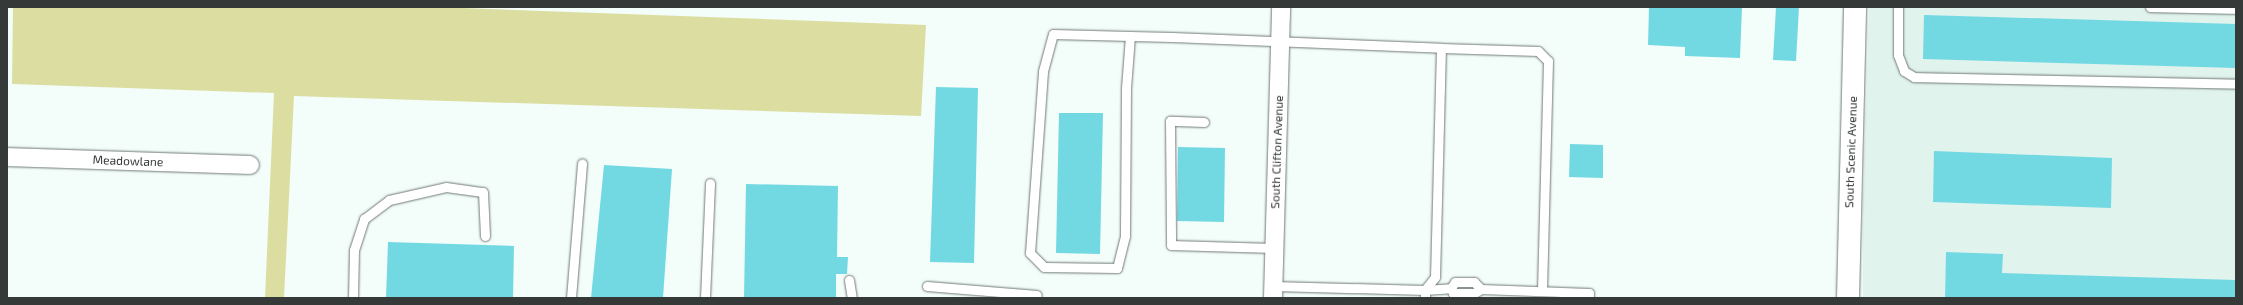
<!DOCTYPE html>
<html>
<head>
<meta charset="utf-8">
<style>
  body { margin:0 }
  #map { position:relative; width:2243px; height:305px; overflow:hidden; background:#f3fdfa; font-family:"Exo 2",sans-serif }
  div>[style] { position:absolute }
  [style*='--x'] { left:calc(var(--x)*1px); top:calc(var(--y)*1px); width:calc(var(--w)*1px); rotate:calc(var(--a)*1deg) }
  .built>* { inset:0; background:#e1f3ed }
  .green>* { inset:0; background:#dcdea1 }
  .building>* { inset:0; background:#72d9e3 }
  .roads { filter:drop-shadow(0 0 1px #707976) drop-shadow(0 0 1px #707976) }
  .lane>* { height:9px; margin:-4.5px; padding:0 4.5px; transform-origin:4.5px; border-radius:4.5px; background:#fff }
  .street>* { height:18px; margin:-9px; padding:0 9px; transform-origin:9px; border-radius:9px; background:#fff }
  .secondary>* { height:22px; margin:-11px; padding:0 11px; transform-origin:11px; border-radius:11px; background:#fff }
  span { translate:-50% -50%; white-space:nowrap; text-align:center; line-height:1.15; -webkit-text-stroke:3.5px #fff; paint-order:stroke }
  .street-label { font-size:12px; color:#353937 }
  .frame { position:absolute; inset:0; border:8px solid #353937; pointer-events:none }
</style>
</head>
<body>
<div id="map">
  <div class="built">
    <i style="clip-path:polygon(1869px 7px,2236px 7px,2236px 298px,1863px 298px,1863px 207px)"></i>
  </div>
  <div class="green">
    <i style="clip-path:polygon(13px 7px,436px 7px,926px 25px,921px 116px,294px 96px,284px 298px,265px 298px,274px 93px,12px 84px)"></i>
  </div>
  <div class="building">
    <i style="clip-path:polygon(1649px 7px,1742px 7px,1740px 58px,1685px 56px,1685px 47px,1648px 45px)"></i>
    <i style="clip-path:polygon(1776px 7px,1799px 7px,1796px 61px,1773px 60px)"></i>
    <i style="clip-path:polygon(1924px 15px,2236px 24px,2236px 68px,1923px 59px)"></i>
    <i style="clip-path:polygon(936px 87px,978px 88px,974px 263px,930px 262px)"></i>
    <i style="clip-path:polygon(1059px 113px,1103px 113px,1100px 254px,1056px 253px)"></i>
    <i style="clip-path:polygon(1570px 144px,1603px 145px,1603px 178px,1569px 177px)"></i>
    <i style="clip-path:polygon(1178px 147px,1225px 148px,1224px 222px,1177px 221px)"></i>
    <i style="clip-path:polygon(1934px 151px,2112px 158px,2111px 208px,1933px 202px)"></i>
    <i style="clip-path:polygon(604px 165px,672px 169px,663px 298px,591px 298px)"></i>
    <i style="clip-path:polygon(746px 184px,838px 186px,837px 257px,848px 257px,847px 274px,836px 274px,836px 298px,744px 298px)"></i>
    <i style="clip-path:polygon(388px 242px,514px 246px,513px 298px,386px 298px)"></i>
    <i style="clip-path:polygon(1946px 252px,2003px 254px,2002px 273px,2236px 280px,2236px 298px,1945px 298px)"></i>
  </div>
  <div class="roads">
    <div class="lane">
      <i style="--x:1898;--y:7;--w:48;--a:90"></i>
      <i style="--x:1898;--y:55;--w:17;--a:69"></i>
      <i style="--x:1904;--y:71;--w:12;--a:31"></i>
      <i style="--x:1914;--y:77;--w:322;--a:1.2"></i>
      <i style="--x:2150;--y:7;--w:86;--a:1.3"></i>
      <i style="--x:1130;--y:36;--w:52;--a:94.4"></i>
      <i style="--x:1126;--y:88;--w:148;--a:90.4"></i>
      <i style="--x:1125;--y:236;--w:33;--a:104"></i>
      <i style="--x:1117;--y:268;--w:73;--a:-179.2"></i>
      <i style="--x:1044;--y:267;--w:20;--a:-135"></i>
      <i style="--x:1030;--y:253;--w:182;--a:-85.9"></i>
      <i style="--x:1043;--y:71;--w:38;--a:-75"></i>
      <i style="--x:1053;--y:34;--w:77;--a:1.5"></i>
      <i style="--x:1130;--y:36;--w:42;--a:1.4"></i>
      <i style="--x:1172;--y:37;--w:269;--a:2.3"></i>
      <i style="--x:1441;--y:48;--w:229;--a:91.5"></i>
      <i style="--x:1435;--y:277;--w:16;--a:128"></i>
      <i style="--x:1441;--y:48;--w:97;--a:1.8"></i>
      <i style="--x:1538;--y:51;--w:14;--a:45"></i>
      <i style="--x:1548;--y:61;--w:230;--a:91.5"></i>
      <i style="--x:1204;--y:122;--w:34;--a:-178"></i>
      <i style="--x:1170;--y:121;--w:124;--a:89.5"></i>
      <i style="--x:1171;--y:245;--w:103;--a:1.7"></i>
      <i style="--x:849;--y:280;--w:18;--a:81"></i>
      <i style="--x:1455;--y:282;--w:19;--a:0"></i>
      <i style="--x:1474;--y:282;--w:10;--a:45"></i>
      <i style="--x:1481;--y:289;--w:8;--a:150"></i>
      <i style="--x:1474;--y:293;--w:21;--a:180"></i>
      <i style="--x:1453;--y:293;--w:5;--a:-112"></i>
      <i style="--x:1451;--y:288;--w:7;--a:-56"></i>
      <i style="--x:927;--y:286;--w:110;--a:4.7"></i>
      <i style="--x:1273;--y:286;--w:152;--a:1.5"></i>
      <i style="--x:1425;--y:290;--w:8;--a:90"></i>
      <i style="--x:1481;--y:289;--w:108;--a:2.1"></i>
      <i style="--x:1589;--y:293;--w:5;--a:90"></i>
      <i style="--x:1425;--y:290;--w:26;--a:-4"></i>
      <i style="--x:353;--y:298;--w:48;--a:-88.8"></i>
      <i style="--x:354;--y:250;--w:33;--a:-72"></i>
      <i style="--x:364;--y:219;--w:31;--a:-37"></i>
      <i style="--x:389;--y:200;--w:58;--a:-12.8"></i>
      <i style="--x:446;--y:187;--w:37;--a:8"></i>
      <i style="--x:483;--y:192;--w:44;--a:87.4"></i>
      <i style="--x:571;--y:298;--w:135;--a:-85.3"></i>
      <i style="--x:705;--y:298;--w:115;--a:-87.5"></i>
    </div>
    <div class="street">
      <i style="--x:7;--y:157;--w:243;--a:1.9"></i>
      <i style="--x:1273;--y:298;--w:291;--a:-88.4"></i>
    </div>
    <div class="secondary">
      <i style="--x:1848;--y:298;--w:291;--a:-88.6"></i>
    </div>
  </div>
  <div class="street-label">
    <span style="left:1277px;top:152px;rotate:-88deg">South Clifton Avenue</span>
    <span style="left:1851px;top:152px;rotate:-88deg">South Scenic Avenue</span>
    <span style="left:128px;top:161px;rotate:2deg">Meadowlane</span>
  </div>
  <div class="frame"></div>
</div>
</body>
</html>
